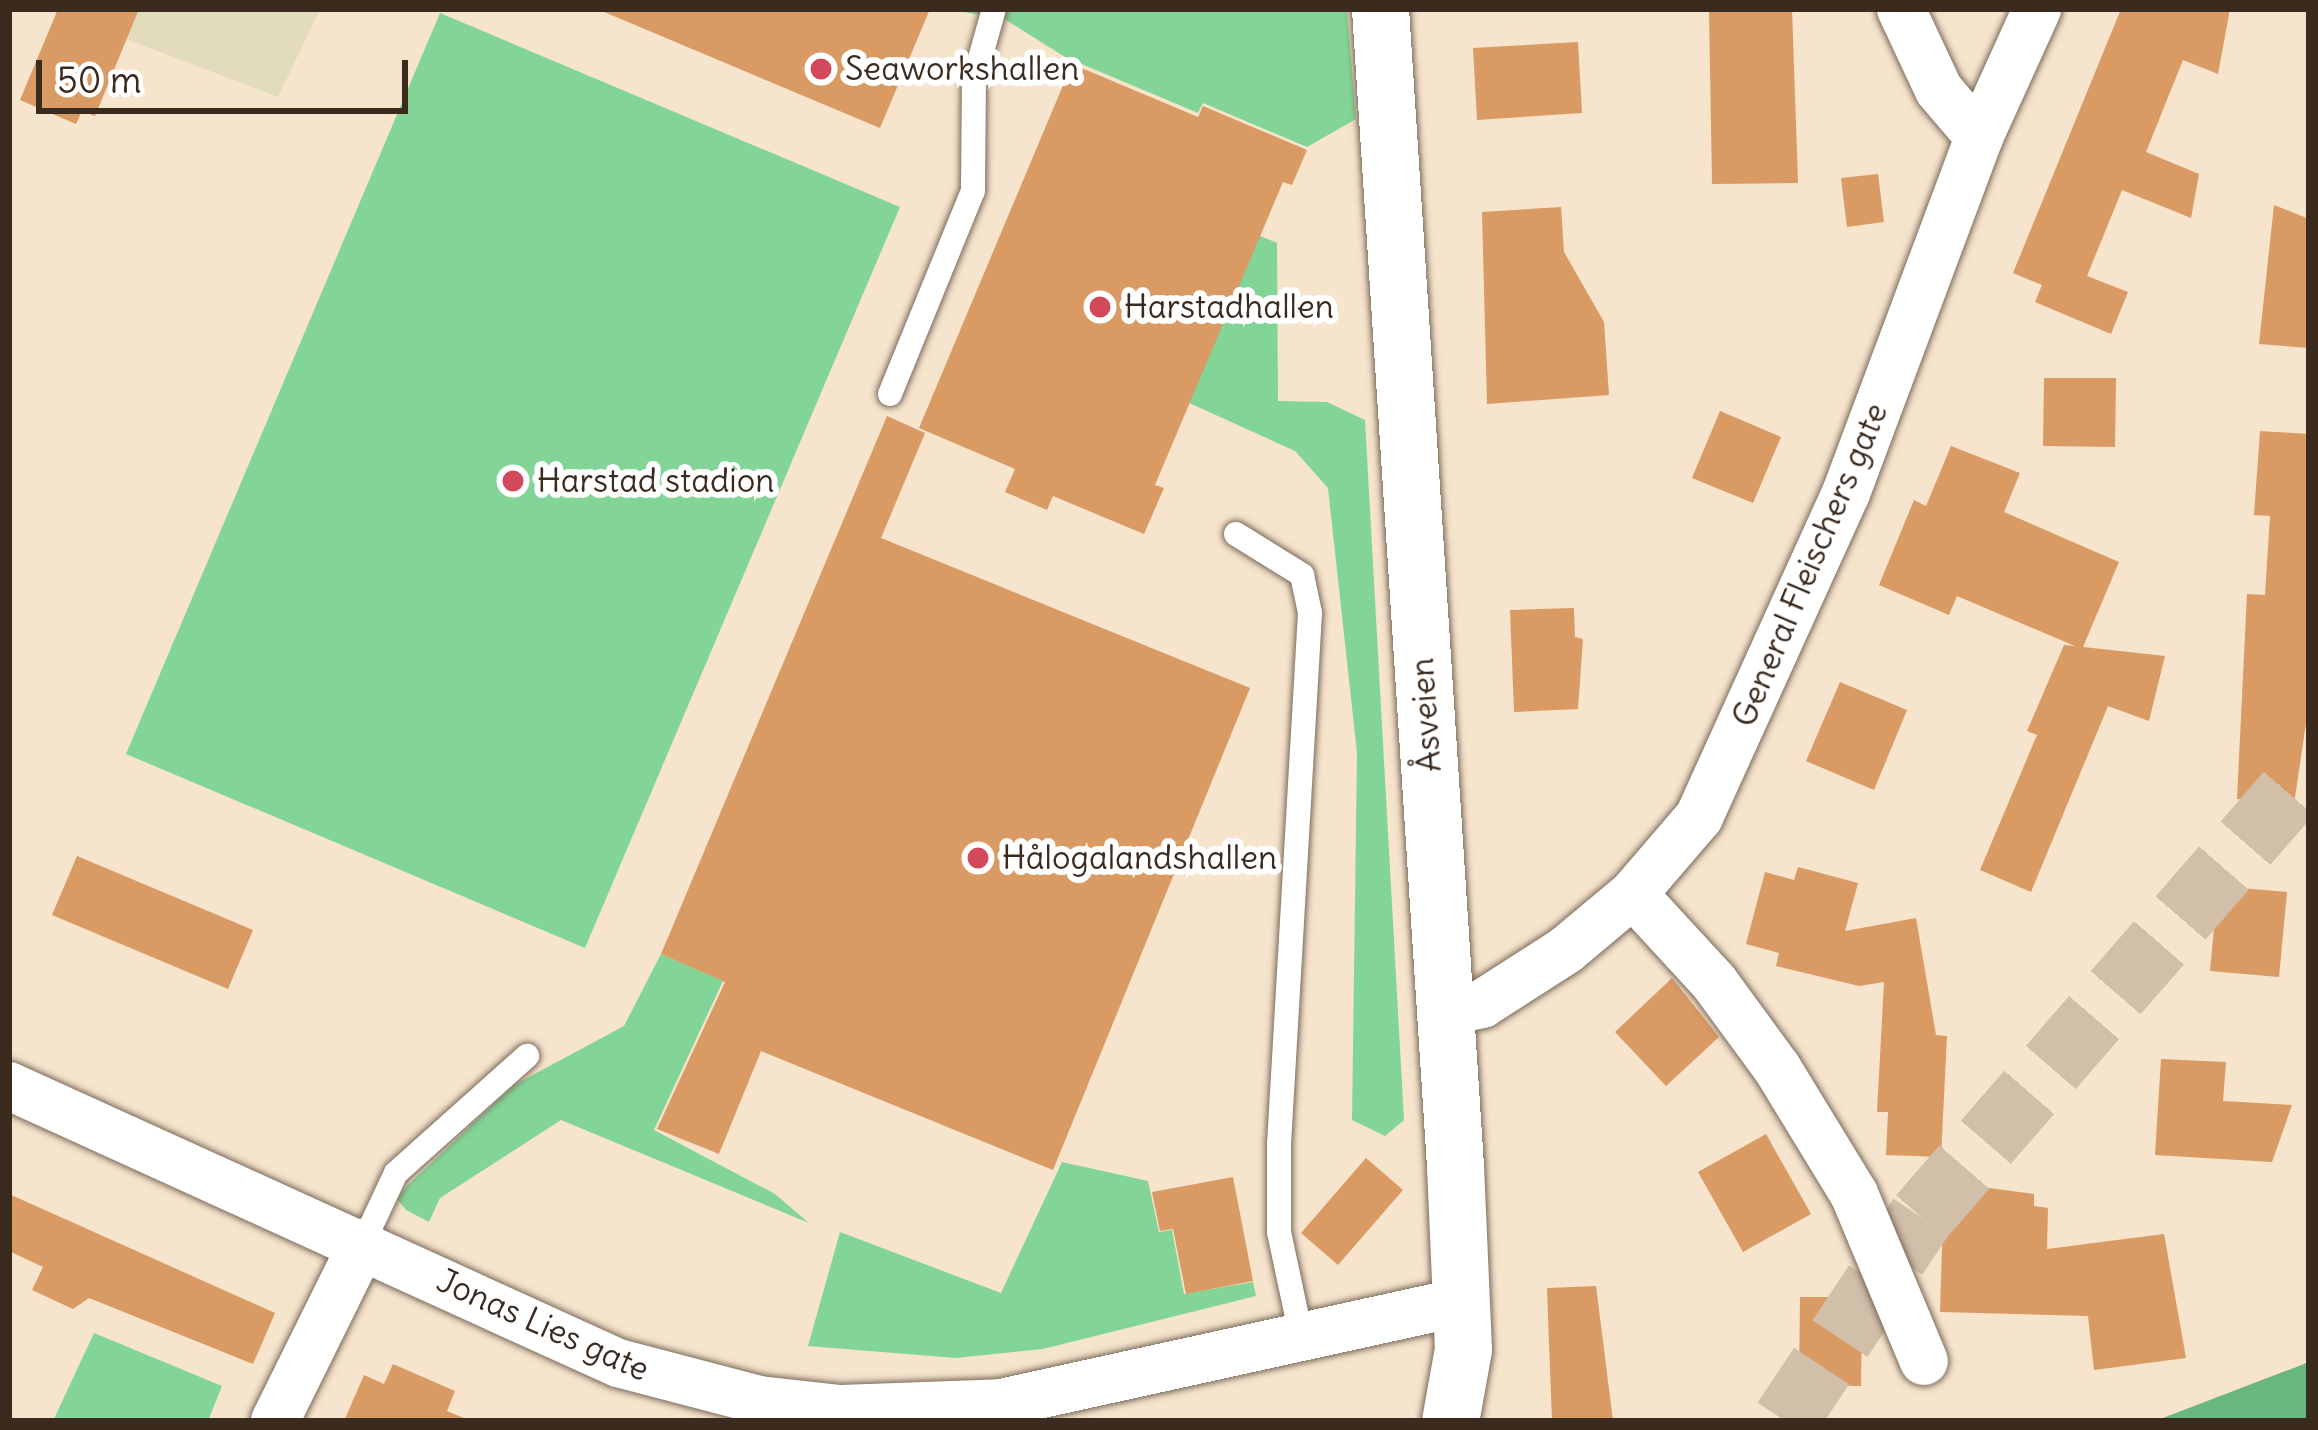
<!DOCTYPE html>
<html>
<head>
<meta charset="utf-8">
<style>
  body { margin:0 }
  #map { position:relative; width:2318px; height:1430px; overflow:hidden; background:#f6e4cd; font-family:Delius,sans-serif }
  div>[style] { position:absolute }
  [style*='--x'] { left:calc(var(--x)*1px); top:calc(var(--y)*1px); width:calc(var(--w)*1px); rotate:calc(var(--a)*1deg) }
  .built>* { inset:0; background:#e2dcba }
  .green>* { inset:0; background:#83d597 }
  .forest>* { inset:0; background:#6ab680 }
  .building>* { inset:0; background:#d99a64 }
  .trunk-tunnel>* { height:66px; margin-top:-33px; transform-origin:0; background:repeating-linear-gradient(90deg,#d1bfaa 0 66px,transparent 0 99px) }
  .roads { filter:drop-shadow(0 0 3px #7c6b5b) drop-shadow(0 0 3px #7c6b5b) }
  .service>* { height:24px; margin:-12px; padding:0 12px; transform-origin:12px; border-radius:12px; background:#fff }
  .minor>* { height:48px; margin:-24px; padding:0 24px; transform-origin:24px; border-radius:24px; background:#fff }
  .tertiary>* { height:57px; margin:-28.5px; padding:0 28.5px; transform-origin:28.5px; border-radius:28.5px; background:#fff }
  .dots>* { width:33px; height:33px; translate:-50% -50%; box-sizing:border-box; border:6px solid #fff; border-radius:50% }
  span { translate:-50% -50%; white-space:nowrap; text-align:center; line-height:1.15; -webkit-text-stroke:12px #fff; paint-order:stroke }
  .poi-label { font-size:33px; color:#3b2a1e }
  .left { translate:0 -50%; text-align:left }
  .street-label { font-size:33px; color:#3b2a1e }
  .frame { position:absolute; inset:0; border:12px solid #3b2a1e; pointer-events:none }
  .scale { position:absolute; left:36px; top:60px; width:372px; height:54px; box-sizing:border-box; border:6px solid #3b2a1e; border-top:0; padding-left:15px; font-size:36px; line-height:42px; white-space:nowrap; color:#3b2a1e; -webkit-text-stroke:9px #fff; paint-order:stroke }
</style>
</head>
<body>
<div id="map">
  <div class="built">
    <i style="clip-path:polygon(47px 9px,320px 9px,278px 97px)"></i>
  </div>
  <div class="green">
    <i style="clip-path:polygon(1347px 9px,1356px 119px,1307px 147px,1203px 103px,1198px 113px,1065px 57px,1006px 20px,959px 11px)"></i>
    <i style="clip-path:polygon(440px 13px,900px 207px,585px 948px,126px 754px)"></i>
    <i style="clip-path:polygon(1258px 235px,1277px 243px,1278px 401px,1327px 402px,1365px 420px,1404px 1120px,1385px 1136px,1352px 1120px,1357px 753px,1328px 488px,1295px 451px,1187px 402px)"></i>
    <i style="clip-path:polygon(661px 954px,723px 981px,654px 1130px,775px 1194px,809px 1223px,561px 1120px,440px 1198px,429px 1222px,406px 1210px,397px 1199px,407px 1186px,514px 1085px,624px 1026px)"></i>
    <i style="clip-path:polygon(1062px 1162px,1148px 1181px,1159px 1232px,1172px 1230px,1184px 1294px,1253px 1282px,1256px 1296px,1043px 1349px,956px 1358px,808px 1346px,840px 1232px,1001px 1293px)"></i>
    <i style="clip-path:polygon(94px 1333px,222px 1386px,208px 1421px,53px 1421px)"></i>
  </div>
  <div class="forest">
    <i style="clip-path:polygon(2309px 1361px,2309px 1421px,2155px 1421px,2304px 1364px)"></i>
  </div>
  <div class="building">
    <i style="clip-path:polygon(58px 9px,139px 9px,95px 116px,82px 111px,76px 124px,20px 100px)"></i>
    <i style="clip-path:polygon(597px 9px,930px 9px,880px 128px)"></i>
    <i style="clip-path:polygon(1709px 9px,1792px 9px,1798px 183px,1712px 184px)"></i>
    <i style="clip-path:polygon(2121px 9px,2230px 9px,2218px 74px,2183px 60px,2146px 152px,2199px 174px,2191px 218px,2122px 190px,2087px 276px,2128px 292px,2111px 334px,2035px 302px,2042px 285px,2013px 273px)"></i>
    <i style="clip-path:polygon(1578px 42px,1582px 113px,1477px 120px,1473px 48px)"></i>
    <i style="clip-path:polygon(1072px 64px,1198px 117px,1203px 106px,1307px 150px,1292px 185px,1283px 182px,1155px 485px,1164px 488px,1144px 534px,1053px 496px,1047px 510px,1005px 492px,1015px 469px,919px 428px)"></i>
    <i style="clip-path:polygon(1878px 174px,1884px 222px,1847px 227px,1841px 178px)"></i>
    <i style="clip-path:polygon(2274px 205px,2309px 219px,2309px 348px,2259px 344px)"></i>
    <i style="clip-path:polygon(1561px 207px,1564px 252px,1604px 322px,1609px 395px,1487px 404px,1482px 212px)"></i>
    <i style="clip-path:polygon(2044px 378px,2116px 378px,2115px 447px,2043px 446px)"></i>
    <i style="clip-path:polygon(1720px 411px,1781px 437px,1753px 503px,1692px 478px)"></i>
    <i style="clip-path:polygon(887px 416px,925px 433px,881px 538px,1250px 688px,1053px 1170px,761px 1051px,719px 1154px,657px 1129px,725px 982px,661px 954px)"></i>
    <i style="clip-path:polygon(2260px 431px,2309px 434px,2309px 703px,2294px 804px,2237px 799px,2247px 594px,2265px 595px,2270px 516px,2254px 515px)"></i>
    <i style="clip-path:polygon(1951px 446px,2020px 473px,2004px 512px,2119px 562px,2083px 647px,2165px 656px,2149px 721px,2108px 706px,2031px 892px,1980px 870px,2037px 735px,2027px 731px,2064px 645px,2075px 646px,1957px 596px,1949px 615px,1879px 585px,1914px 500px,1926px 506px)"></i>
    <i style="clip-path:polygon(1574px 608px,1575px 637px,1583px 639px,1578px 709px,1514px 712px,1510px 610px)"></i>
    <i style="clip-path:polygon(1840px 682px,1907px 710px,1874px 790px,1806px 761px)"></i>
    <i style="clip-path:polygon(77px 856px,253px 930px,228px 989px,52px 915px)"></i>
    <i style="clip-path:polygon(1798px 867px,1858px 883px,1845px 931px,1916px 918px,1936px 1035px,1947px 1036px,1941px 1157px,1886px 1155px,1888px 1112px,1877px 1112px,1884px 982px,1859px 986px,1776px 966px,1779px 953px,1746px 944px,1765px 872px,1794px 880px)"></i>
    <i style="clip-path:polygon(2218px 886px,2287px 892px,2279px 977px,2210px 971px)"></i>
    <i style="clip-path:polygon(1672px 978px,1719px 1037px,1666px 1086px,1615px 1032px)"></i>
    <i style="clip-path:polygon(2161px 1059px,2226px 1062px,2223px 1101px,2292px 1105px,2272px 1162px,2155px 1155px)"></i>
    <i style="clip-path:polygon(1766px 1134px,1811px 1214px,1743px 1252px,1698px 1172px)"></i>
    <i style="clip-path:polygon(1366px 1158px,1403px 1190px,1338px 1265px,1301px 1233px)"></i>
    <i style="clip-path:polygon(1233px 1177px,1253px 1281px,1186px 1294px,1173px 1229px,1160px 1231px,1152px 1192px)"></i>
    <i style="clip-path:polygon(1944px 1182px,2034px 1194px,2034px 1206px,2048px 1208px,2047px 1249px,2164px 1234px,2186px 1358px,2094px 1370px,2088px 1316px,1940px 1312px)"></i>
    <i style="clip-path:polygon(9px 1194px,275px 1313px,253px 1364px,89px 1298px,73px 1309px,32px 1290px,43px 1267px,9px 1251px)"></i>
    <i style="clip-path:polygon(1596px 1286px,1613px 1421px,1552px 1421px,1547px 1288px)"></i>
    <i style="clip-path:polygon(1800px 1297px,1862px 1297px,1861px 1386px,1799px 1385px)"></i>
    <i style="clip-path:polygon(393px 1364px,455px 1391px,447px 1411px,471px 1421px,344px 1421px,364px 1375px,384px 1384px)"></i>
  </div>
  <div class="trunk-tunnel">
    <i style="--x:1785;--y:1421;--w:245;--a:-56.3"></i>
    <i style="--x:1921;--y:1217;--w:592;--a:-49.04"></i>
  </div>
  <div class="roads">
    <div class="service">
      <i style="--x:890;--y:394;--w:219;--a:-67.8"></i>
      <i style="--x:973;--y:191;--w:111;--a:-89.5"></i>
      <i style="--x:974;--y:80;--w:74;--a:-74.3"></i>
      <i style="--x:1236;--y:534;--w:78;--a:31.8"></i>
      <i style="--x:1302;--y:575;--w:39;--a:78"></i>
      <i style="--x:1310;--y:613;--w:532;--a:93.34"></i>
      <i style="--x:1279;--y:1144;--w:88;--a:90"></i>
      <i style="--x:1279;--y:1232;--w:110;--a:78"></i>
      <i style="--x:363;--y:1243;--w:77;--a:-64.8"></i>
      <i style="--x:396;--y:1173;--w:176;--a:-41.8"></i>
    </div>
    <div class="minor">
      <i style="--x:1901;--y:9;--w:89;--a:64.9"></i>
      <i style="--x:1939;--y:90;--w:62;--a:49.6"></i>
      <i style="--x:1633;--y:894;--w:120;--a:47.4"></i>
      <i style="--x:1714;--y:982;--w:107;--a:53.8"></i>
      <i style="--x:1777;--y:1068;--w:148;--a:58.6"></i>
      <i style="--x:1854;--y:1194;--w:181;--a:67.3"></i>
      <i style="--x:1445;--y:1012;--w:38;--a:-12"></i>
      <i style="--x:1482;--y:1004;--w:100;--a:-32.7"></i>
      <i style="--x:1566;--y:950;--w:87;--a:-39.9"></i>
      <i style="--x:1633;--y:894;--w:101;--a:-49.4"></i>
      <i style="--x:1699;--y:817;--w:356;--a:-65.6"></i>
      <i style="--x:1846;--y:493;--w:380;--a:-69.5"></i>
      <i style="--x:1979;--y:137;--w:141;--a:-65.6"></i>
      <i style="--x:9;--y:1086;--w:669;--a:24.46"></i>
      <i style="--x:618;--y:1363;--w:146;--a:14.7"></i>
      <i style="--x:759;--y:1400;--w:82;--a:6.3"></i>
      <i style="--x:841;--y:1409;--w:160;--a:-2.1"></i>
      <i style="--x:1001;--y:1403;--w:471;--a:-12.4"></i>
      <i style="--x:275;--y:1421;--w:199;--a:-63.7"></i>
    </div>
    <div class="tertiary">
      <i style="--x:1380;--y:9;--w:1159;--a:86.29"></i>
      <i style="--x:1455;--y:1166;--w:183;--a:87.5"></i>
      <i style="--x:1463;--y:1349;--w:73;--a:100.2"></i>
    </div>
  </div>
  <div class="dots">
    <i style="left:821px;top:69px;background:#d1495b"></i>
    <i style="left:1100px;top:307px;background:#d1495b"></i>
    <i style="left:513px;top:481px;background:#d1495b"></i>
    <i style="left:978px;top:858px;background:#d1495b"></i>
  </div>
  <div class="poi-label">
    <span class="left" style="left:845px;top:69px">Seaworkshallen</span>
    <span class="left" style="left:1124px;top:307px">Harstadhallen</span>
    <span class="left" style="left:537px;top:481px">Harstad stadion</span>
    <span class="left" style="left:1002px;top:858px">Hålogalandshallen</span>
  </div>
  <div class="street-label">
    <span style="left:1810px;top:565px;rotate:-67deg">General Fleischers gate</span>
    <span style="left:1426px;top:715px;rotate:-94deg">Åsveien</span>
    <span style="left:543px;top:1325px;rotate:24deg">Jonas Lies gate</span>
  </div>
  <div class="frame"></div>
  <div class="scale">50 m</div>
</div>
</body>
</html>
